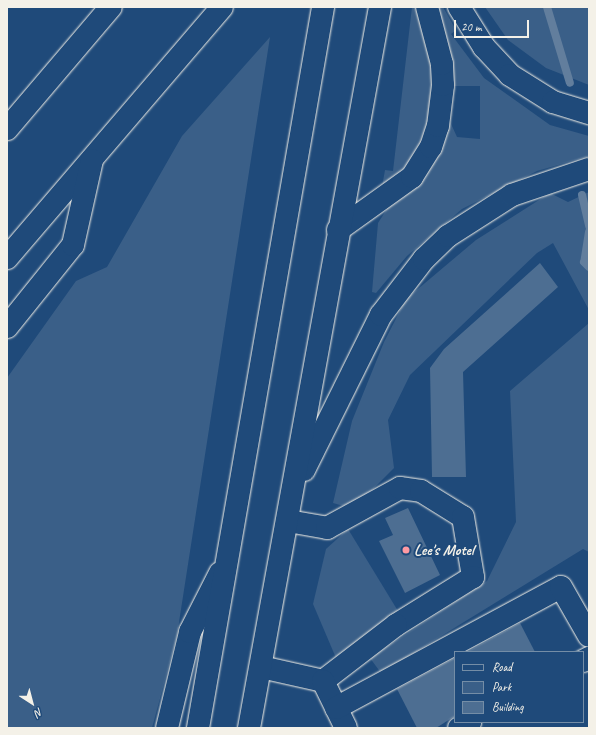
<!DOCTYPE html>
<html>
<head>
<meta charset="utf-8">
<style>
  body { margin:0 }
  #map { position:relative; width:596px; height:735px; overflow:hidden; background:#1f4a7a; font-family:Caveat,sans-serif }
  div>[style] { position:absolute }
  [style*='--x'] { left:calc(var(--x)*1px); top:calc(var(--y)*1px); width:calc(var(--w)*1px); rotate:calc(var(--a)*1deg) }
  .green>* { inset:0; background:#3a5f88 }
  .stream>* { height:8px; margin:-4px; padding:0 4px; transform-origin:4px; border-radius:4px; background:#627e9d }
  .building>* { inset:0; background:#4d6e92 }
  .roads { filter:drop-shadow(0 0 1px #f4f1e8) drop-shadow(0 0 1px #f4f1e8) }
  .minor>* { height:22px; margin:-11px; padding:0 11px; transform-origin:11px; border-radius:11px; background:#1f4a7a }
  .highway>* { height:22px; margin:-11px; padding:0 11px; transform-origin:11px; border-radius:11px; background:#1f4a7a }
  .dots>* { width:11px; height:11px; translate:-50% -50%; box-sizing:border-box; border:2px solid #1f4a7a; border-radius:50% }
  span { translate:-50% -50%; white-space:nowrap; text-align:center; line-height:1.15; -webkit-text-stroke:4px #1f4a7a; paint-order:stroke }
  .poi-label { font-size:16px; color:#f4f1e8; font-weight:700 }
  .left { translate:0 -50%; text-align:left }
  .frame { position:absolute; inset:0; border:8px solid #f4f1e8; pointer-events:none }
  .legend { position:absolute; left:454px; top:651px; width:130px; height:72px; box-sizing:border-box; background:#1f4a7a; border:1px solid #748da6; margin:0; padding:5px 7px; list-style:none; font-size:12px; color:#f4f1e8 }
  .legend li { display:flex; align-items:center; gap:8px; height:20px }
  .legend b { width:20px; border:1px solid #748da6 }
  .north { position:absolute; left:12px; top:683px; width:40px; height:40px; -webkit-text-stroke:3px #1f4a7a; paint-order:stroke; rotate:144deg; font-size:11px; font-weight:700; line-height:16px; text-align:center; color:#f4f1e8 }
  .north::after { content:''; display:block; margin:auto; width:14px; height:18px; background:#f4f1e8; clip-path:polygon(50% 0,100% 100%,50% 72%,0 100%) }
  .scale { position:absolute; left:454px; top:20px; width:75px; height:18px; box-sizing:border-box; border:2px solid #f4f1e8; border-top:0; padding-left:5px; font-size:12px; line-height:14px; white-space:nowrap; color:#f4f1e8; -webkit-text-stroke:3px #1f4a7a; paint-order:stroke }
</style>
</head>
<body>
<div id="map">
  <div class="green">
    <i style="clip-path:polygon(412px 7px,421px 7px,436px 64px,430px 132px,406px 174px,382px 187px,385px 170px,393px 171px)"></i>
    <i style="clip-path:polygon(434px 7px,443px 7px,456px 30px,451px 34px,484px 78px,550px 125px,589px 136px,589px 156px,537px 171px,462px 209px,407px 256px,376px 293px,372px 292px,378px 223px,447px 115px,457px 137px,480px 139px,480px 86px,448px 86px)"></i>
    <i style="clip-path:polygon(485px 7px,589px 7px,589px 85px,546px 68px,508px 40px)"></i>
    <i style="clip-path:polygon(270px 37px,177px 635px,152px 728px,7px 728px,7px 378px,76px 281px,107px 267px,182px 136px)"></i>
    <i style="clip-path:polygon(589px 192px,589px 310px,553px 243px,537px 253px,410px 375px,388px 420px,394px 468px,372px 490px,347px 507px,333px 503px,352px 421px,384px 342px,406px 299px,476px 240px,550px 193px,568px 202px)"></i>
    <i style="clip-path:polygon(589px 323px,589px 552px,583px 549px,381px 673px,370px 658px,487px 581px,516px 522px,510px 391px)"></i>
    <i style="clip-path:polygon(348px 529px,398px 611px,336px 658px,313px 604px,326px 549px)"></i>
  </div>
  <div class="stream">
    <i style="--x:547;--y:7;--w:79;--a:73.2"></i>
    <i style="--x:582;--y:195;--w:32;--a:77"></i>
    <i style="--x:589;--y:232;--w:30;--a:99"></i>
    <i style="--x:584;--y:262;--w:7;--a:45"></i>
  </div>
  <div class="building">
    <i style="clip-path:polygon(540px 263px,558px 287px,463px 372px,466px 477px,432px 477px,430px 368px,444px 349px)"></i>
    <i style="clip-path:polygon(408px 508px,440px 575px,405px 593px,379px 541px,393px 535px,385px 518px)"></i>
    <i style="clip-path:polygon(520px 623px,535px 652px,467px 652px)"></i>
    <i style="clip-path:polygon(455px 658px,455px 716px,436px 728px,417px 728px,397px 689px)"></i>
  </div>
  <div class="roads">
    <div class="minor">
      <i style="--x:338;--y:230;--w:91;--a:-35.6"></i>
      <i style="--x:412;--y:177;--w:36;--a:-58"></i>
      <i style="--x:431;--y:147;--w:22;--a:-72"></i>
      <i style="--x:438;--y:126;--w:41;--a:-83"></i>
      <i style="--x:443;--y:85;--w:21;--a:-93"></i>
      <i style="--x:442;--y:64;--w:59;--a:-104.7"></i>
      <i style="--x:288;--y:521;--w:40;--a:10"></i>
      <i style="--x:327;--y:528;--w:83;--a:-28.7"></i>
      <i style="--x:400;--y:488;--w:21;--a:8"></i>
      <i style="--x:421;--y:491;--w:49;--a:31.8"></i>
      <i style="--x:463;--y:517;--w:61;--a:80.5"></i>
      <i style="--x:473;--y:577;--w:91;--a:148.1"></i>
      <i style="--x:396;--y:625;--w:92;--a:142.5"></i>
      <i style="--x:583;--y:661;--w:7;--a:-27"></i>
      <i style="--x:261;--y:667;--w:64;--a:12.7"></i>
      <i style="--x:323;--y:681;--w:52;--a:63.9"></i>
      <i style="--x:336;--y:708;--w:255;--a:-28.3"></i>
      <i style="--x:561;--y:587;--w:56;--a:60.3"></i>
      <i style="--x:459;--y:728;--w:13;--a:-29"></i>
    </div>
    <div class="highway">
      <i style="--x:459;--y:7;--w:47;--a:58"></i>
      <i style="--x:484;--y:47;--w:38;--a:47"></i>
      <i style="--x:510;--y:75;--w:51;--a:32.1"></i>
      <i style="--x:553;--y:102;--w:38;--a:17"></i>
      <i style="--x:7;--y:129;--w:160;--a:-49.6"></i>
      <i style="--x:7;--y:258;--w:330;--a:-49.4"></i>
      <i style="--x:7;--y:327;--w:105;--a:-51.2"></i>
      <i style="--x:73;--y:245;--w:87;--a:-77.4"></i>
      <i style="--x:304;--y:470;--w:173;--a:-63.6"></i>
      <i style="--x:381;--y:315;--w:71;--a:-52.5"></i>
      <i style="--x:424;--y:259;--w:33;--a:-44"></i>
      <i style="--x:448;--y:236;--w:76;--a:-32.6"></i>
      <i style="--x:512;--y:195;--w:81;--a:-18.7"></i>
      <i style="--x:167;--y:728;--w:99;--a:-76.5"></i>
      <i style="--x:190;--y:632;--w:66;--a:-63"></i>
      <i style="--x:198;--y:728;--w:732;--a:-80.16"></i>
      <i style="--x:249;--y:728;--w:733;--a:-79.7"></i>
    </div>
  </div>
  <div class="dots">
    <i style="left:406px;top:550px;background:#ff9aa2"></i>
  </div>
  <div class="poi-label">
    <span class="left" style="left:414px;top:550px">Lee's Motel</span>
  </div>
  <div class="frame"></div>
  <ul class="legend">
  <li><b style="height:5px;background:#1f4a7a"></b>Road</li>
  <li><b style="height:11px;background:#3a5f88"></b>Park</li>
  <li><b style="height:11px;background:#4d6e92"></b>Building</li>
  </ul>
  <div class="north">N</div>
  <div class="scale">20 m</div>
</div>
</body>
</html>
